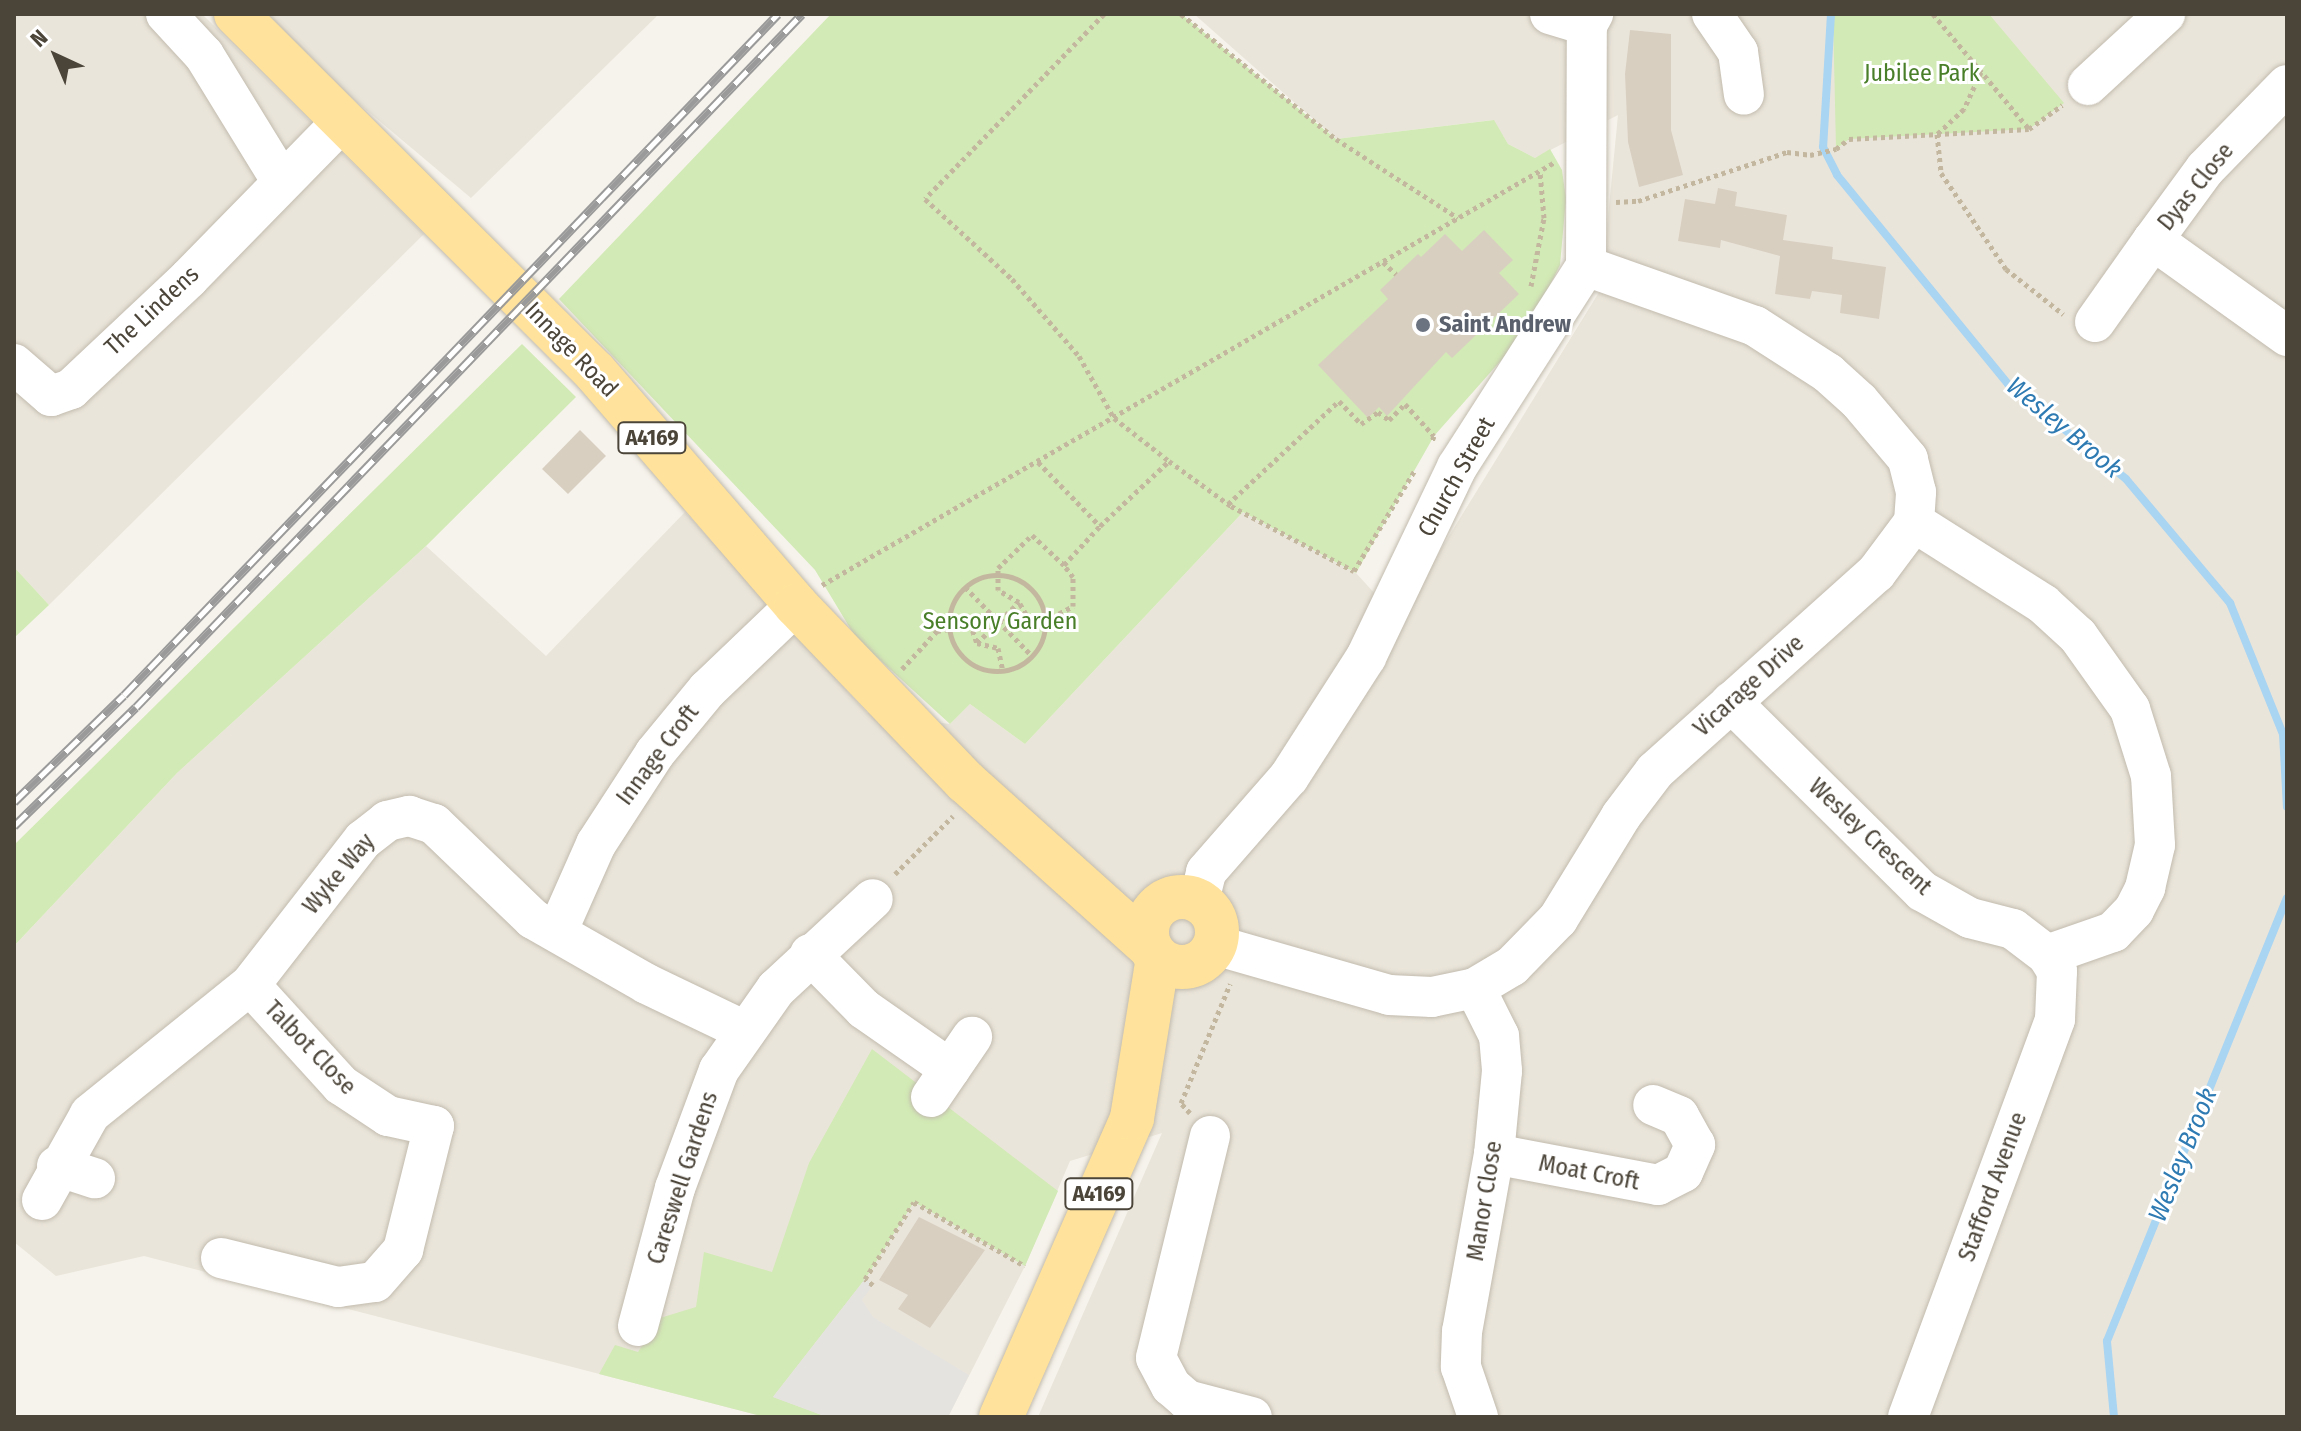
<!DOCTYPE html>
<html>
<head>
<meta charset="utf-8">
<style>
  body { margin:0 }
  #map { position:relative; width:2301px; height:1431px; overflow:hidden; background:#f6f3ec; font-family:"Fira Sans Condensed",sans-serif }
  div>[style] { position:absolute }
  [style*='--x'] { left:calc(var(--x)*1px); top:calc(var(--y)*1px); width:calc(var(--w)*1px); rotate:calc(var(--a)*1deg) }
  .residential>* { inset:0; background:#eae5da }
  .green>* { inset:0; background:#d2eab5 }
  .parking>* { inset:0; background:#e5e3e0 }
  .stream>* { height:8px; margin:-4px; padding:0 4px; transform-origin:4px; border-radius:4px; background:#a9d4f2 }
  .building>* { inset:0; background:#d8cfc1 }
  .path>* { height:5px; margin-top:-2.5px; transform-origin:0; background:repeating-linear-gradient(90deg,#c4b79f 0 4px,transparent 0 8px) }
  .path>.ring { margin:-2.5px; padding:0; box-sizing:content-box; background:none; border:5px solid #c4b79f; border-radius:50% }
  .roads { filter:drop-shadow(0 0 2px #c2bbae) drop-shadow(0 0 2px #c2bbae) }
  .minor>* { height:40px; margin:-20px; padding:0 20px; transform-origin:20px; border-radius:20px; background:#fff }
  .major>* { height:44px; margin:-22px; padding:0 22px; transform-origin:22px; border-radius:22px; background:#ffe39c }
  .major>.ring { margin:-22px; padding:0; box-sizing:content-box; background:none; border:44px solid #ffe39c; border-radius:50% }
  .rail>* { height:9px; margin-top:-4.5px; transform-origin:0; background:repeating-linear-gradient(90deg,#fff 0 18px,#9a9a9a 0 36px); box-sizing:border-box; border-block:2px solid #9a9a9a }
  .dots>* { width:22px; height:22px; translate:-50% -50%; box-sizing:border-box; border:4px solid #fff; border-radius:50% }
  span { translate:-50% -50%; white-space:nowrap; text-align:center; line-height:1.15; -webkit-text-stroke:6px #fff; paint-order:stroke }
  .shield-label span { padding:2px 6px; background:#fff; border:2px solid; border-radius:6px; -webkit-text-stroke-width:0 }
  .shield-label { font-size:22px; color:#4b4439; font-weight:700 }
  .park-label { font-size:24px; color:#4a7f2a }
  .street-label { font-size:24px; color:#4b4439 }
  .worship-label { font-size:24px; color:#5b616d; font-weight:700 }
  .left { translate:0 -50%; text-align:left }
  .water-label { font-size:26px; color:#2e7ab2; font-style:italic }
  .frame { position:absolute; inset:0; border:16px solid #4b4439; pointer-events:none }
  .north { position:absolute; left:16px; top:16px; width:80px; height:80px; -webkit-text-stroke:6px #fff; paint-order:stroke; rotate:316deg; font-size:22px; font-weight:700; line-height:32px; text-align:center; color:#4b4439 }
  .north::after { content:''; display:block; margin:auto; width:28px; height:36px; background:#4b4439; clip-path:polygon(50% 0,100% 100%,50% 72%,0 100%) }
</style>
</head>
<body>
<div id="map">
  <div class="residential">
    <i style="clip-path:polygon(14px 14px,202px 14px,424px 234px,49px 605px,14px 567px)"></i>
    <i style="clip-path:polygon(265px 14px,659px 14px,471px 198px,314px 66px)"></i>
    <i style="clip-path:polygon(1194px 14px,2287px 14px,2287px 1417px,1038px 1417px,1162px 1133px,1070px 1161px,1025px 1266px,948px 1417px,765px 1417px,144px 1256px,56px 1276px,14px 1242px,14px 946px,177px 773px,426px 546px,546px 656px,685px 512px,867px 713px,950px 724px,970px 704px,1025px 744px,1243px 512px,1356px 573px,1398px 619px,1601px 289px,1618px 115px,1535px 158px,1508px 144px,1493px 120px,1336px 139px)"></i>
  </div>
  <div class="green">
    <i style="clip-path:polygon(831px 14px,1181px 14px,1336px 139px,1494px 120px,1508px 144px,1535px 158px,1550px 149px,1562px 170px,1566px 199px,1560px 265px,1527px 331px,1434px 436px,1356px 573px,1243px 512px,1025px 744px,970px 704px,950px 724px,856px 638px,815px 570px,559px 299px)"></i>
    <i style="clip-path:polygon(1833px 14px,1989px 14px,2064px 103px,2029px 129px,1849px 139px,1836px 149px)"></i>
    <i style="clip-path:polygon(522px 344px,576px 397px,426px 546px,177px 773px,14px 946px,14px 845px)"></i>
    <i style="clip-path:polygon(14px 567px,49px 605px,14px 638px)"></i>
    <i style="clip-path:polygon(872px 1049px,1058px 1191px,1025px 1266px,914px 1202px,865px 1279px,773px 1397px,827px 1417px,765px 1417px,599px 1374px,615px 1345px,638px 1352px,660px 1318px,696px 1307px,704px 1252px,772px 1272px,809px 1163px)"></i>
  </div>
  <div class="parking">
    <i style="clip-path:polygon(865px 1279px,873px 1285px,862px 1300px,873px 1317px,969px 1375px,948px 1417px,827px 1417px,773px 1397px)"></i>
  </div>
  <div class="stream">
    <i style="--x:1831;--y:14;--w:133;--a:93.4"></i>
    <i style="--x:1823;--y:147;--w:31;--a:63"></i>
    <i style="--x:1837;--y:175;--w:270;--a:50.7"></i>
    <i style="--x:2008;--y:384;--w:151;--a:38.8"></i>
    <i style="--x:2126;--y:479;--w:162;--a:50"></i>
    <i style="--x:2230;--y:603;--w:141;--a:68"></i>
    <i style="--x:2283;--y:734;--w:73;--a:86.9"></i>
    <i style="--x:2114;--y:1417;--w:76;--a:-95.3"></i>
    <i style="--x:2107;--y:1341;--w:478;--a:-67.9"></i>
  </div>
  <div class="building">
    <i style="clip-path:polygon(1630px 30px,1671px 34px,1671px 130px,1683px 175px,1639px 187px,1628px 142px,1625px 74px)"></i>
    <i style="clip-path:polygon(1718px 188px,1737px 192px,1735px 206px,1787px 215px,1783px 240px,1833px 247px,1832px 259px,1886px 267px,1879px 319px,1840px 313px,1842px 295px,1812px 291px,1810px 299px,1775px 294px,1780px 256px,1721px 240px,1720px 248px,1678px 241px,1685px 199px,1715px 204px)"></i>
    <i style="clip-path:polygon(1484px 230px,1513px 260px,1499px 273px,1519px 294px,1452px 358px,1446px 352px,1387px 416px,1379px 407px,1368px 418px,1318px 365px,1388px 299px,1380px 290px,1418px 254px,1421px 257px,1445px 234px,1462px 251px)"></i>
    <i style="clip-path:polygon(580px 430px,606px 456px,568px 494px,542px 469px)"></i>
    <i style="clip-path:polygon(919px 1217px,985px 1250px,930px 1328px,898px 1309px,908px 1295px,879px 1280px)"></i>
  </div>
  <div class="path">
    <i style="--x:1104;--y:14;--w:257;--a:134.1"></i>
    <i style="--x:925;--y:199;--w:118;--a:42.6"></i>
    <i style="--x:1012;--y:279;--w:102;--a:49"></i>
    <i style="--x:1079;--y:356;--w:71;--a:60.6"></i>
    <i style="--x:1114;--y:418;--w:70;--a:38"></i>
    <i style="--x:1181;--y:14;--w:199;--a:38.9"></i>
    <i style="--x:1336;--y:139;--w:145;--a:32.9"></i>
    <i style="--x:1933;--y:14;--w:150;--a:50.1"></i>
    <i style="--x:1981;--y:72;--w:41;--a:114.7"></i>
    <i style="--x:1964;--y:109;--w:37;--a:137"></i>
    <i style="--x:1937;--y:134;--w:39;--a:84"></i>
    <i style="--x:1941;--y:173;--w:116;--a:55.9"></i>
    <i style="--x:2006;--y:269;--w:73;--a:38.3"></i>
    <i style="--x:1616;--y:202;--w:22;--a:-3"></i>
    <i style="--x:1638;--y:201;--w:157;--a:-18.2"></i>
    <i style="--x:1787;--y:152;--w:23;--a:7"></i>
    <i style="--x:1810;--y:155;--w:27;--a:-13"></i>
    <i style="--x:1836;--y:149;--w:16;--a:-38"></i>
    <i style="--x:1849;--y:139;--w:180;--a:-3.2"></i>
    <i style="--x:2029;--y:129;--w:41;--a:-36"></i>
    <i style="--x:1383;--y:262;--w:18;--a:43"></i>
    <i style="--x:1531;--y:286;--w:69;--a:-79.2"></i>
    <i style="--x:1544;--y:218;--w:47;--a:-94.9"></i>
    <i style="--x:1038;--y:462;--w:89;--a:45.9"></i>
    <i style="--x:1100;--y:526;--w:95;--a:-43.3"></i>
    <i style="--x:1169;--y:461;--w:77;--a:36"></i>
    <i style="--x:1231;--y:506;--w:139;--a:27.9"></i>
    <i style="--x:1354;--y:571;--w:118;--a:-58.9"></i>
    <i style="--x:1228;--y:504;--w:151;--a:-42.9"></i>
    <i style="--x:1339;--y:401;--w:32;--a:46"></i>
    <i style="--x:1361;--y:424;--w:21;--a:-35"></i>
    <i style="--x:1378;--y:412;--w:14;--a:36"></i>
    <i style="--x:1389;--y:420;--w:23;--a:-45"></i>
    <i style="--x:1405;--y:404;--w:43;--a:47.8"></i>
    <i style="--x:1434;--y:436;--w:5;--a:112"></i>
    <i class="ring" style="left:949px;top:575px;width:91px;height:91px"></i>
    <i style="--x:822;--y:585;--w:846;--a:-29.99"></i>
    <i style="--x:965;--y:587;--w:96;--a:45.8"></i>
    <i style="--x:949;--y:619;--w:21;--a:11"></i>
    <i style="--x:970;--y:623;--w:21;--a:71"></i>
    <i style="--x:977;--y:643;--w:59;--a:-44.3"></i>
    <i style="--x:1045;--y:621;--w:32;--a:-28"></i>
    <i style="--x:1073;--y:606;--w:29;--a:-90"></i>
    <i style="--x:1073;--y:577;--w:15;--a:-127"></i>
    <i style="--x:1045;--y:625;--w:16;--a:-165"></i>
    <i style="--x:1030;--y:621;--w:22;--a:-120"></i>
    <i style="--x:1019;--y:602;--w:24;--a:-150"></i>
    <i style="--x:998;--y:590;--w:22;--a:-90"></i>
    <i style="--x:998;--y:568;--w:47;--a:-44.1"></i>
    <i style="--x:1032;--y:535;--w:44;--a:43.2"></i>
    <i style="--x:1064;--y:565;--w:53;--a:-47.3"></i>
    <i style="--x:977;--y:643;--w:22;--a:13"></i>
    <i style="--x:998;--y:648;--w:24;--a:78"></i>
    <i style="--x:902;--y:669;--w:52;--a:-47.4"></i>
    <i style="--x:937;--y:631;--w:12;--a:-9"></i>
    <i style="--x:895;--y:874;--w:82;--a:-45"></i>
    <i style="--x:1190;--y:1113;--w:13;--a:-132"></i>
    <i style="--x:1181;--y:1103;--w:129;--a:-67.6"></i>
    <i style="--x:873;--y:1285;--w:10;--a:-143"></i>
    <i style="--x:865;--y:1279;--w:91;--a:-57.5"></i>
    <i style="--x:914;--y:1202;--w:128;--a:30"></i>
  </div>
  <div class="roads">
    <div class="minor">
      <i style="--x:166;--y:14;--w:56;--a:47.2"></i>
      <i style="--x:204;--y:55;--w:149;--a:58.4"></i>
      <i style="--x:1550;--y:14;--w:39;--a:17"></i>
      <i style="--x:1712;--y:14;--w:46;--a:55.6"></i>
      <i style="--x:1738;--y:52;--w:43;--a:82.1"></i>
      <i style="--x:2088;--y:85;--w:105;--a:-42.7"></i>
      <i style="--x:2287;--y:85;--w:117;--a:134.3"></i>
      <i style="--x:2205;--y:169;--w:88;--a:126.2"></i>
      <i style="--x:2153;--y:240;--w:165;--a:35.6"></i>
      <i style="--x:2095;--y:322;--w:100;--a:-54.7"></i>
      <i style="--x:14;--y:364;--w:49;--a:40.9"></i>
      <i style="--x:51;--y:396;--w:21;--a:-19"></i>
      <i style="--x:71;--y:389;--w:162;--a:-43.2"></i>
      <i style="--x:189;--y:278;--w:220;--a:-45.6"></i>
      <i style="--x:1731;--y:702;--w:269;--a:44.7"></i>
      <i style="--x:1922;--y:891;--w:55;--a:29.4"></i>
      <i style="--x:1970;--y:918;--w:44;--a:14.3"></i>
      <i style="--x:2013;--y:929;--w:43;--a:37.4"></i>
      <i style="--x:2047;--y:955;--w:70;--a:-19.2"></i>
      <i style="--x:2113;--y:932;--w:30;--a:-46"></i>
      <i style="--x:2134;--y:910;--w:25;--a:-63"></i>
      <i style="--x:2145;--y:888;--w:44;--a:-76.9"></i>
      <i style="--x:2155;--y:845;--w:69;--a:-93.3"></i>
      <i style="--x:2151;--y:776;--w:70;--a:-107.4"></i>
      <i style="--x:2130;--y:709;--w:90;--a:-125.5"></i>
      <i style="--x:2078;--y:636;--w:47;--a:-137.6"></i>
      <i style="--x:2043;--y:604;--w:153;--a:-147.6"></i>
      <i style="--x:1199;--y:901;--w:30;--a:-76"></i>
      <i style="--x:1206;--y:872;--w:126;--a:-48.9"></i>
      <i style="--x:1289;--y:777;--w:143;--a:-57.3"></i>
      <i style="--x:1366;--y:657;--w:211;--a:-64.4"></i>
      <i style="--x:1457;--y:467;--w:239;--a:-57.3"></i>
      <i style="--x:1586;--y:266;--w:241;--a:-89.8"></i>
      <i style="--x:1587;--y:25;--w:13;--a:-61"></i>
      <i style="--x:557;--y:932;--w:96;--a:-66.1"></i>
      <i style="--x:596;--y:844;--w:108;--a:-57"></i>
      <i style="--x:655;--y:753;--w:82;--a:-50.5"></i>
      <i style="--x:707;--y:690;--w:123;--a:-43.7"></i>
      <i style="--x:1215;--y:945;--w:181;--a:16"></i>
      <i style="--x:1389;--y:995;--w:43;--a:2.7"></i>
      <i style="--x:1432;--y:997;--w:44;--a:-11.8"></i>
      <i style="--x:1475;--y:988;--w:43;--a:-30.7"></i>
      <i style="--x:1512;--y:966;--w:66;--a:-45.6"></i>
      <i style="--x:1558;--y:919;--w:121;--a:-58.5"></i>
      <i style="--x:1621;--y:816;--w:56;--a:-52.9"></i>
      <i style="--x:1655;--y:771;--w:297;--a:-41.9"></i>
      <i style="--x:1876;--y:573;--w:64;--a:-53.3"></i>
      <i style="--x:1914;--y:522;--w:30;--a:-86"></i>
      <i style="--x:1916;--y:492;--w:34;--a:-104"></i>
      <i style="--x:1908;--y:459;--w:76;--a:-130.2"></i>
      <i style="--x:1859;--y:401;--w:42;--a:-137.9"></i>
      <i style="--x:1828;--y:373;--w:87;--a:-147.2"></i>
      <i style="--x:1755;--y:326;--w:179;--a:-160.5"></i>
      <i style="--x:810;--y:954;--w:77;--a:45.5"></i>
      <i style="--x:864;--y:1009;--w:105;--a:34.9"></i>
      <i style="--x:1475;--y:988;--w:54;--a:63.4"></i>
      <i style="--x:1499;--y:1036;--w:35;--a:85"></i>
      <i style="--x:1502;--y:1071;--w:83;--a:95.5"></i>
      <i style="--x:1494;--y:1154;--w:180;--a:100.2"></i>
      <i style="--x:1462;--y:1331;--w:36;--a:92"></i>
      <i style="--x:1461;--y:1367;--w:53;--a:71.2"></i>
      <i style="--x:931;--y:1097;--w:73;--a:-55.7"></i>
      <i style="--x:1210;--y:1136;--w:228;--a:103.7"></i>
      <i style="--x:1156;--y:1358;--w:32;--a:62"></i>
      <i style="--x:1171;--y:1386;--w:21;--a:41"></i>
      <i style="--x:1187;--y:1400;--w:67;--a:14.7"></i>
      <i style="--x:1494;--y:1154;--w:167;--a:10.7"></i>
      <i style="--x:1658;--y:1185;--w:28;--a:-27"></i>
      <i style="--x:1683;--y:1172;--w:30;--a:-66"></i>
      <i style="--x:1695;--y:1145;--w:33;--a:-119"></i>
      <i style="--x:1679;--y:1116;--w:28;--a:-157"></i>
      <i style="--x:57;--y:1166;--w:40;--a:18"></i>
      <i style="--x:42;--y:1200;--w:98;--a:-60.8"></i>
      <i style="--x:90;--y:1114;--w:206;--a:-38.9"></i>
      <i style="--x:250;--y:985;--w:184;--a:-52.1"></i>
      <i style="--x:363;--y:840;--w:31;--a:-38"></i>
      <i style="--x:387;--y:821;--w:23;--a:-13"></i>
      <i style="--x:409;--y:816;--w:26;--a:18"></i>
      <i style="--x:434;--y:824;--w:137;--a:43.8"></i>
      <i style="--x:533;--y:919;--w:131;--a:29.7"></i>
      <i style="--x:647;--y:984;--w:106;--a:25.6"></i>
      <i style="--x:221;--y:1258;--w:121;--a:13.9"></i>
      <i style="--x:338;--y:1287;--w:37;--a:-8"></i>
      <i style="--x:375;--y:1282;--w:43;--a:-48.8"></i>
      <i style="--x:403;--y:1250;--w:128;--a:-76"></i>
      <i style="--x:434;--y:1126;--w:47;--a:-167.7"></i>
      <i style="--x:388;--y:1116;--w:56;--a:-146.6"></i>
      <i style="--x:341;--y:1085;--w:135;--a:-132.3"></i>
      <i style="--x:638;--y:1326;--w:143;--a:-75"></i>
      <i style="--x:675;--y:1188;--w:126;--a:-69.6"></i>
      <i style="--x:719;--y:1070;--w:99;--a:-54.9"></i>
      <i style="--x:776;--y:989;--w:132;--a:-42.9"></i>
      <i style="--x:1908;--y:1417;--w:424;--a:-69.7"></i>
      <i style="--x:2055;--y:1019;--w:48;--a:-87.6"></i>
      <i style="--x:2057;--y:971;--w:19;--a:-122"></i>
    </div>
    <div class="major">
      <i style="--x:236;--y:14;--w:507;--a:44.92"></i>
      <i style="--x:595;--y:372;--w:308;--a:49.2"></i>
      <i style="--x:796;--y:605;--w:245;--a:46.2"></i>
      <i style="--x:966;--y:782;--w:246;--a:41.9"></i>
      <i class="ring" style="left:1147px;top:897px;width:26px;height:26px"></i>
      <i style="--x:1001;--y:1417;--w:326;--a:-66.3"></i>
      <i style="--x:1132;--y:1118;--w:162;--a:-80.8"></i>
    </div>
  </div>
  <div class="rail">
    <i style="--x:14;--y:802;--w:153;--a:-44.2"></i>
    <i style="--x:124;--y:695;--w:944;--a:-46.16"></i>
    <i style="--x:14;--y:826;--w:170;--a:-44.3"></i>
    <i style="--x:136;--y:707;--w:961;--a:-46.14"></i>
  </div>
  <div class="dots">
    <i style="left:1423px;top:325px;background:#6b7280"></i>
  </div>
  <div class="shield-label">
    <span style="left:652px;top:438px">A4169</span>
    <span style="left:1099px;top:1194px">A4169</span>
  </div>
  <div class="park-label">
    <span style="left:1922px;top:74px">Jubilee Park</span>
    <span style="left:1000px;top:622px">Sensory Garden</span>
  </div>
  <div class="street-label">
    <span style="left:2196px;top:187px;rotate:-51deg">Dyas Close</span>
    <span style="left:152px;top:311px;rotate:-43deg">The Lindens</span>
    <span style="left:571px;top:350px;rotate:46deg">Innage Road</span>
    <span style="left:1457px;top:477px;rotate:-61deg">Church Street</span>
    <span style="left:1749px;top:686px;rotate:-42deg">Vicarage Drive</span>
    <span style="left:658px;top:755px;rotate:-53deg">Innage Croft</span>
    <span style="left:1870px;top:837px;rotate:43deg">Wesley Crescent</span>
    <span style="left:339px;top:874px;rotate:-50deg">Wyke Way</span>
    <span style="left:310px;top:1048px;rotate:46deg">Talbot Close</span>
    <span style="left:1589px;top:1173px;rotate:11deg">Moat Croft</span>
    <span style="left:683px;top:1178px;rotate:-72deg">Careswell Gardens</span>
    <span style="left:1993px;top:1187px;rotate:-70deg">Stafford Avenue</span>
    <span style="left:1485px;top:1201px;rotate:-81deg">Manor Close</span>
  </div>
  <div class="worship-label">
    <span class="left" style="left:1439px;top:325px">Saint Andrew</span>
  </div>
  <div class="water-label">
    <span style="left:2064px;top:428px;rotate:40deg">Wesley Brook</span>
    <span style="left:2183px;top:1155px;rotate:-68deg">Wesley Brook</span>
  </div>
  <div class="frame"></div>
  <div class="north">N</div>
</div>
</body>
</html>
